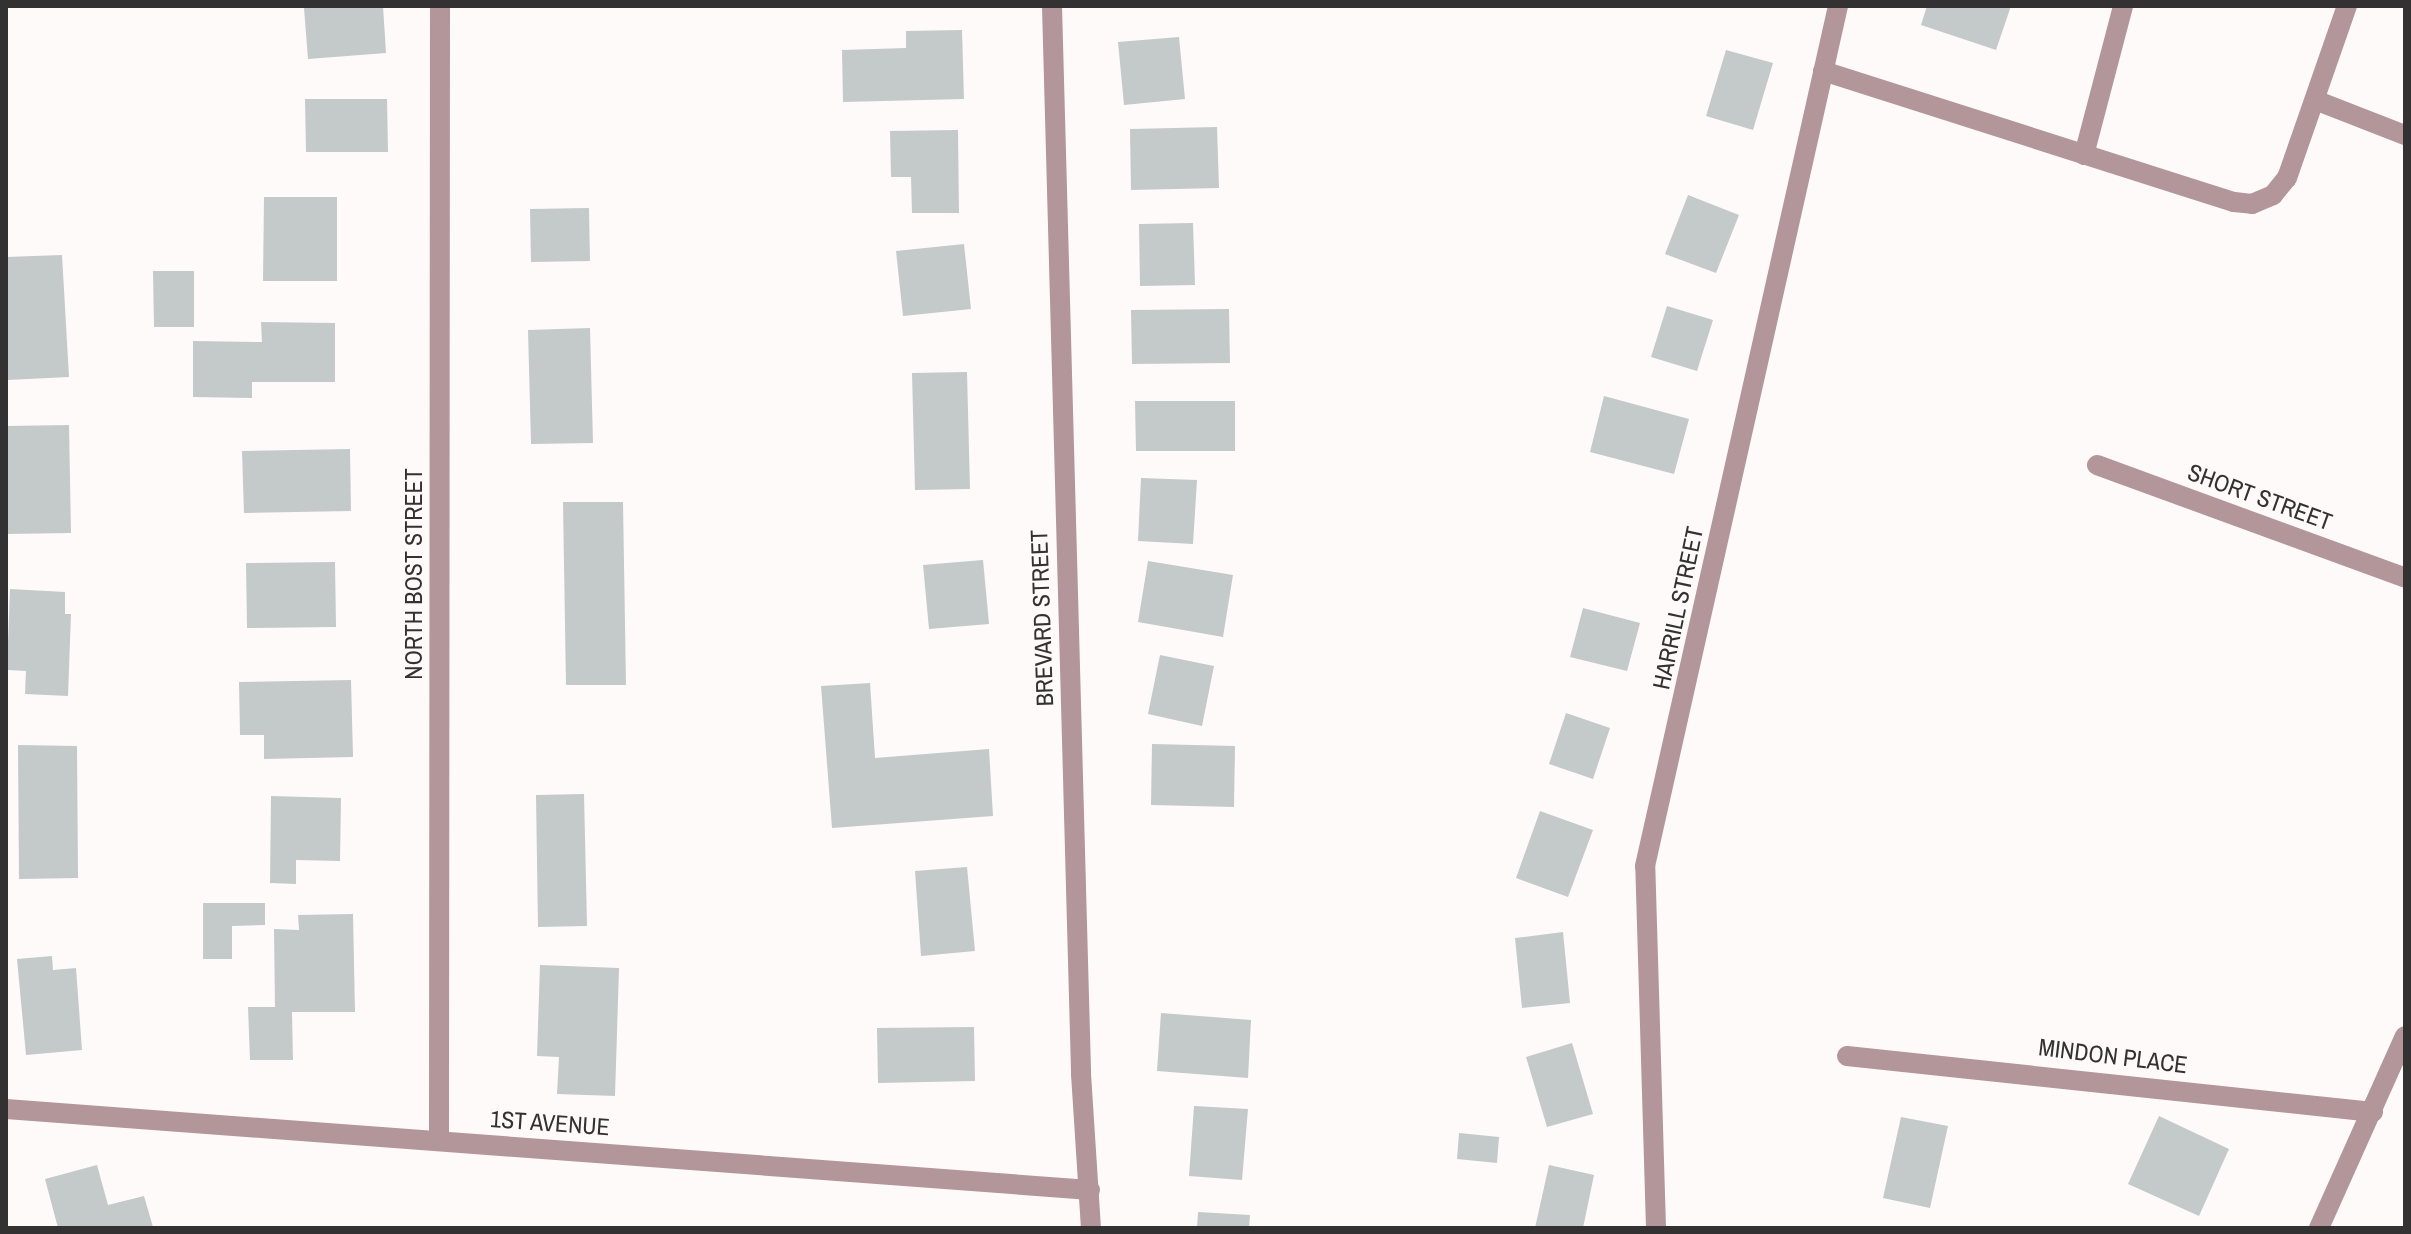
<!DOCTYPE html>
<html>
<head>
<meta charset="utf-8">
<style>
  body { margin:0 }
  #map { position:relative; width:2411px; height:1234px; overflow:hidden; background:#fefafa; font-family:"Archivo Narrow",sans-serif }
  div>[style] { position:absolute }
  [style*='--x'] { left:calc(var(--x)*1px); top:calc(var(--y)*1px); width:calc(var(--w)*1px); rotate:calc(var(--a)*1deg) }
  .building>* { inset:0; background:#c4c9ca }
  .minor>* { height:20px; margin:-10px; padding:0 10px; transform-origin:10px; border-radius:10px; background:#b29699 }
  span { translate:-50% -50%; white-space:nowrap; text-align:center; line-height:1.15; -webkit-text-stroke:8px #fefafa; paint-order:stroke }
  .street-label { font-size:24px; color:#333131 }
  .frame { position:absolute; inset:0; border:8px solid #333131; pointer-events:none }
</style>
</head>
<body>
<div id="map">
  <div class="building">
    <i style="clip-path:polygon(383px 6px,386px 53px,308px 59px,304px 8px)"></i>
    <i style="clip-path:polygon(1927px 6px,2011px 6px,1996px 50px,1921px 25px)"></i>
    <i style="clip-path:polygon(962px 30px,964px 99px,843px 102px,842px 50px,906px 48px,906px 31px)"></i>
    <i style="clip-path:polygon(1179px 37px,1185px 99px,1124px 105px,1118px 42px)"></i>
    <i style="clip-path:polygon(1726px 50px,1773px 63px,1753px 130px,1706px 116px)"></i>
    <i style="clip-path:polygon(305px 99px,387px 99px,388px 152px,306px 152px)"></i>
    <i style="clip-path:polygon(1217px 127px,1219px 188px,1131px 190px,1130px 129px)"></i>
    <i style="clip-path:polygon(958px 130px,959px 213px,912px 213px,911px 177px,891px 177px,890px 131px)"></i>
    <i style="clip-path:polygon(1688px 195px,1739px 215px,1716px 273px,1665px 254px)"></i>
    <i style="clip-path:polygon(264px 197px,337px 197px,337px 281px,263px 281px)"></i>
    <i style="clip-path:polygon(589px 208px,590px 261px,531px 262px,530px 209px)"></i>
    <i style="clip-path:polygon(1193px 223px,1195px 285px,1140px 286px,1139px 224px)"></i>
    <i style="clip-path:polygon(964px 244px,971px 309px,903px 316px,896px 251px)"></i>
    <i style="clip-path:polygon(62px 255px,69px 377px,7px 380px,6px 257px)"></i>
    <i style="clip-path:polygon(153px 271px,194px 271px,194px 327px,154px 327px)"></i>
    <i style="clip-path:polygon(1667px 306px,1713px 320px,1697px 371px,1651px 357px)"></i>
    <i style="clip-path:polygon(1229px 309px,1230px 363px,1132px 364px,1131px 310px)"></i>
    <i style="clip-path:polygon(261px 322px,335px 323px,335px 382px,252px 382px,252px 398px,193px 397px,193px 341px,262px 342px)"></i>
    <i style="clip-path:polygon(590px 328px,593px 443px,531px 444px,528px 330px)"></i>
    <i style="clip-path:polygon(967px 372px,970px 489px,915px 490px,912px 373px)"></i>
    <i style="clip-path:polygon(1604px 396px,1689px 419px,1674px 474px,1590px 452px)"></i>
    <i style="clip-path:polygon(1135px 401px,1235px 401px,1235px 451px,1136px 451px)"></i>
    <i style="clip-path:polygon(69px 425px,71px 533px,6px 534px,6px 426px)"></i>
    <i style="clip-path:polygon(350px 449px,351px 511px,244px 513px,242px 451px)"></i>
    <i style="clip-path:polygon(1141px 478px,1197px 480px,1193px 544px,1138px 541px)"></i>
    <i style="clip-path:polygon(563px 502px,623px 502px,626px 685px,566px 685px)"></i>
    <i style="clip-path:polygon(983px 560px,989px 624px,929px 629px,923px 565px)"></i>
    <i style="clip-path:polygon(1148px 561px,1233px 575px,1223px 637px,1138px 622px)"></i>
    <i style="clip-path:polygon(335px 562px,336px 627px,247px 628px,246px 563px)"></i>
    <i style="clip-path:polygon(10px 589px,65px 592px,65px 614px,71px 614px,68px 696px,25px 694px,26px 671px,7px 670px)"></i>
    <i style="clip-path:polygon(1583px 608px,1640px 623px,1627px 671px,1570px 657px)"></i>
    <i style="clip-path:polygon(1160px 655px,1214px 666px,1202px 726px,1148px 714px)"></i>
    <i style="clip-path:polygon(351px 680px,353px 757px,264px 759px,264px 735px,240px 735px,239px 682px)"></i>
    <i style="clip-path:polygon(870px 683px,875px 758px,989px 749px,993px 816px,832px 828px,821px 686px)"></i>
    <i style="clip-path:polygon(1566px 713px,1610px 728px,1593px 779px,1549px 764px)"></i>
    <i style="clip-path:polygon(1152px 744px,1235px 746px,1234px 807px,1151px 805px)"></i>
    <i style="clip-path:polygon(18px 745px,77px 746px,78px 878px,19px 879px)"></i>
    <i style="clip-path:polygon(584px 794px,587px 926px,538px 927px,536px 795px)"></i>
    <i style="clip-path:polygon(271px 796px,341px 798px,340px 861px,296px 860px,296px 884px,270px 883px)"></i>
    <i style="clip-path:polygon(1540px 811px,1593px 830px,1568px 897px,1516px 878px)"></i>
    <i style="clip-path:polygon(967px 867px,975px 951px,921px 956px,915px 871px)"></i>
    <i style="clip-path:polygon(203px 903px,265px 903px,265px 925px,232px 926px,232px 959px,203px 959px)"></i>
    <i style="clip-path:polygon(353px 914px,355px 1012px,292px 1012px,293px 1060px,250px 1060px,248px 1007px,275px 1007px,274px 929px,299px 930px,298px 915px)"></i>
    <i style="clip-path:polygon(1563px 932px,1570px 1003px,1522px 1008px,1515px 938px)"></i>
    <i style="clip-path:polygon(52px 956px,53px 970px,76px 968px,82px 1050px,26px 1055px,17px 959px)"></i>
    <i style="clip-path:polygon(540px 965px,619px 968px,615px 1096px,557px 1094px,559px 1057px,537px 1056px)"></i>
    <i style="clip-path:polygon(1161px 1013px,1251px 1020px,1248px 1078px,1157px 1071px)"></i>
    <i style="clip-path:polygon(974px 1027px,975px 1081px,878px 1083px,877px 1028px)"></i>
    <i style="clip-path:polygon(1572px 1043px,1593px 1114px,1547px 1127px,1526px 1057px)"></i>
    <i style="clip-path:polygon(1194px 1106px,1248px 1109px,1242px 1180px,1189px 1176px)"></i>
    <i style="clip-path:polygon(2159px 1116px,2229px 1149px,2199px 1216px,2128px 1184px)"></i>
    <i style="clip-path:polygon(1901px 1117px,1948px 1126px,1930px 1208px,1883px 1198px)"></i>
    <i style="clip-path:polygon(1459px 1133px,1499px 1137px,1497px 1163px,1457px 1159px)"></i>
    <i style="clip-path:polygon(97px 1165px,108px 1205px,144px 1196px,153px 1227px,58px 1228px,45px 1179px)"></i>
    <i style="clip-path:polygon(1549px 1165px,1594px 1175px,1583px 1228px,1535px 1228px)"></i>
    <i style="clip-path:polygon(1198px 1212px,1250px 1215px,1249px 1228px,1197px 1228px)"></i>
  </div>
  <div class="minor">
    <i style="--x:1052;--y:6;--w:1068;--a:88.44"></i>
    <i style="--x:1081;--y:1074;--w:154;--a:86.3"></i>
    <i style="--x:1823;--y:71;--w:431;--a:17.7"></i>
    <i style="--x:2234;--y:202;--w:18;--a:6"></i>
    <i style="--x:2252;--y:204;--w:23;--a:-23"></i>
    <i style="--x:2273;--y:195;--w:22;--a:-51"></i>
    <i style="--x:2287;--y:178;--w:182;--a:-70.8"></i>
    <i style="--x:2315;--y:100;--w:97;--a:21.3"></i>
    <i style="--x:2084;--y:155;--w:154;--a:-75.3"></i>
    <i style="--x:2097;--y:465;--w:328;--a:20.1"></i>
    <i style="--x:1847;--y:1056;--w:529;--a:6.08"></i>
    <i style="--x:6;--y:1109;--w:1087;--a:4.27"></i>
    <i style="--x:439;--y:1141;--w:1135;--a:-89.95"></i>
    <i style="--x:1656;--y:1228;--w:362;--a:-91.7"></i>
    <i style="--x:1645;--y:866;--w:881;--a:-77.35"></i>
    <i style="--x:2319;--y:1228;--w:210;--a:-65.9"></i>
  </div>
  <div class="street-label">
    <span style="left:2260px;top:497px;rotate:20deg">SHORT STREET</span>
    <span style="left:414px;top:574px;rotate:-90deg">NORTH BOST STREET</span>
    <span style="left:1678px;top:608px;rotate:-78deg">HARRILL STREET</span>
    <span style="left:1042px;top:618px;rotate:-92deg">BREVARD STREET</span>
    <span style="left:2113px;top:1056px;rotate:7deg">MINDON PLACE</span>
    <span style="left:550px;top:1123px;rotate:4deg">1ST AVENUE</span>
  </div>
  <div class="frame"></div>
</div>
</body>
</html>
